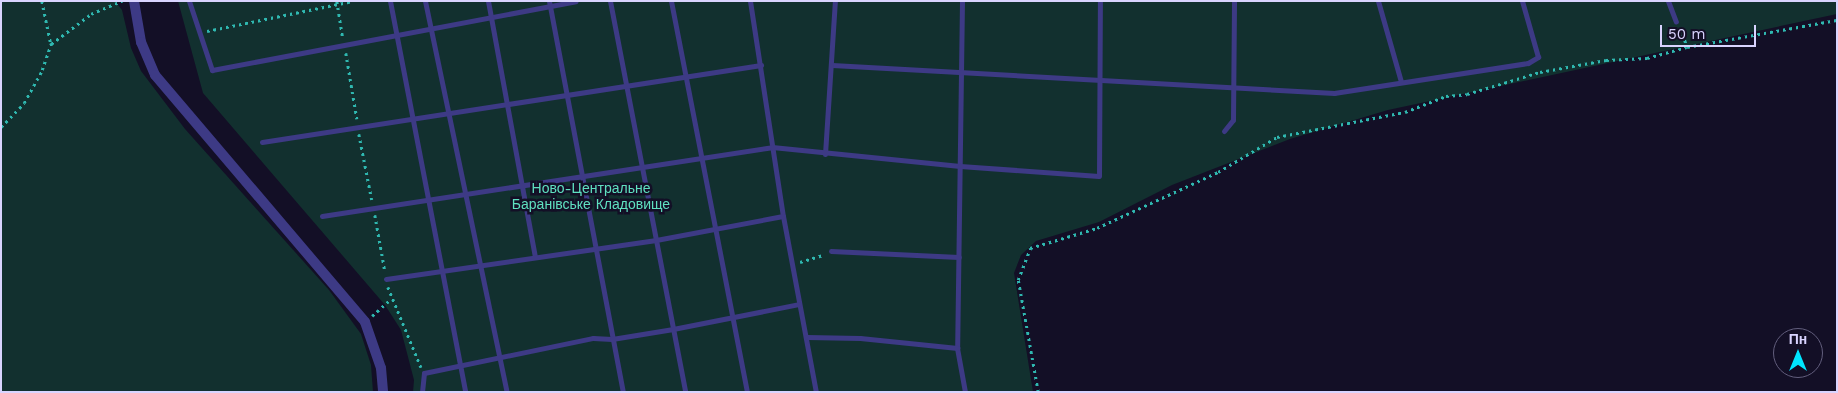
<!DOCTYPE html>
<html>
<head>
<meta charset="utf-8">
<style>
  body { margin:0 }
  #map { position:relative; width:1838px; height:393px; overflow:hidden; background:#130f26; font-family:"Work Sans",sans-serif }
  div>[style] { position:absolute }
  [style*='--x'] { left:calc(var(--x)*1px); top:calc(var(--y)*1px); width:calc(var(--w)*1px); rotate:calc(var(--a)*1deg) }
  .green>* { inset:0; background:#12302f }
  .path>* { height:2.5px; margin-top:-1.25px; transform-origin:0; background:repeating-linear-gradient(90deg,#2fb8b0 0 2.5px,transparent 0 6.5px) }
  .lane>* { height:5px; margin:-2.5px; padding:0 2.5px; transform-origin:2.5px; border-radius:2.5px; background:#3d3a85 }
  .street>* { height:10px; margin:-5px; padding:0 5px; transform-origin:5px; border-radius:5px; background:#3d3a85 }
  span { translate:-50% -50%; white-space:nowrap; text-align:center; line-height:1.15; -webkit-text-stroke:5px #130f26; paint-order:stroke }
  .park-label { font-size:14px; color:#5fe0c0 }
  .frame { position:absolute; inset:0; border:2px solid #d9d4ff; pointer-events:none }
  .north { position:absolute; left:1773px; top:328px; width:50px; height:50px; box-sizing:border-box; background:#130f26; border:1px solid #625e7d; border-radius:50%; rotate:0deg; font-size:14px; font-weight:700; line-height:20px; text-align:center; color:#d9d4ff }
  .north::after { content:''; display:block; margin:auto; width:18px; height:22px; background:#00e5ff; clip-path:polygon(50% 0,100% 100%,50% 72%,0 100%) }
  .scale { position:absolute; left:1660px; top:25px; width:96px; height:22px; box-sizing:border-box; border:2px solid #d9d4ff; border-top:0; padding-left:6px; font-size:15px; line-height:18px; white-space:nowrap; color:#d9d4ff; -webkit-text-stroke:4px #130f26; paint-order:stroke }
</style>
</head>
<body>
<div id="map">
  <div class="green">
    <i style="clip-path:polygon(1px 1px,115px 1px,122px 10px,131px 48px,141px 71px,185px 129px,329px 290px,361px 334px,371px 365px,373px 392px,1px 392px)"></i>
    <i style="clip-path:polygon(178px 1px,1837px 1px,1837px 14px,1388px 110px,1290px 139px,1172px 185px,1099px 222px,1036px 241px,1021px 255px,1014px 273px,1033px 392px,413px 392px,414px 380px,401px 330px,385px 305px,203px 93px)"></i>
  </div>
  <div class="path">
    <i style="--x:42;--y:1;--w:44;--a:78.2"></i>
    <i style="--x:337;--y:1;--w:37;--a:81"></i>
    <i style="--x:1681;--y:28;--w:20;--a:72"></i>
    <i style="--x:207;--y:31;--w:149;--a:-11.6"></i>
    <i style="--x:346;--y:53;--w:67;--a:80.5"></i>
    <i style="--x:1;--y:127;--w:33;--a:-46"></i>
    <i style="--x:24;--y:103;--w:38;--a:-61"></i>
    <i style="--x:42;--y:70;--w:28;--a:-71"></i>
    <i style="--x:51;--y:44;--w:50;--a:-36.9"></i>
    <i style="--x:91;--y:14;--w:34;--a:-23"></i>
    <i style="--x:359;--y:134;--w:67;--a:78.9"></i>
    <i style="--x:375;--y:215;--w:57;--a:79.9"></i>
    <i style="--x:800;--y:262;--w:24;--a:-17"></i>
    <i style="--x:388;--y:287;--w:87;--a:67.6"></i>
    <i style="--x:372;--y:316;--w:24;--a:-42"></i>
    <i style="--x:1038;--y:392;--w:114;--a:-100.1"></i>
    <i style="--x:1018;--y:280;--w:34;--a:-69"></i>
    <i style="--x:1030;--y:248;--w:70;--a:-16.6"></i>
    <i style="--x:1097;--y:228;--w:133;--a:-24.8"></i>
    <i style="--x:1218;--y:172;--w:69;--a:-30.7"></i>
    <i style="--x:1277;--y:137;--w:130;--a:-11.1"></i>
    <i style="--x:1405;--y:112;--w:44;--a:-21.3"></i>
    <i style="--x:1446;--y:96;--w:21;--a:-5"></i>
    <i style="--x:1467;--y:94;--w:76;--a:-16.8"></i>
    <i style="--x:1540;--y:72;--w:67;--a:-10.3"></i>
    <i style="--x:1606;--y:60;--w:41;--a:-2.8"></i>
    <i style="--x:1647;--y:58;--w:41;--a:-15.4"></i>
    <i style="--x:1687;--y:47;--w:152;--a:-10.2"></i>
  </div>
  <div class="lane">
    <i style="--x:189;--y:1;--w:73;--a:71.6"></i>
    <i style="--x:212;--y:70;--w:370;--a:-10.7"></i>
    <i style="--x:390;--y:1;--w:398;--a:79.1"></i>
    <i style="--x:425;--y:1;--w:400;--a:78.2"></i>
    <i style="--x:488;--y:1;--w:259;--a:79.6"></i>
    <i style="--x:549;--y:1;--w:398;--a:79.3"></i>
    <i style="--x:610;--y:1;--w:398;--a:79.1"></i>
    <i style="--x:671;--y:1;--w:398;--a:79"></i>
    <i style="--x:750;--y:1;--w:218;--a:81.3"></i>
    <i style="--x:783;--y:216;--w:179;--a:79.4"></i>
    <i style="--x:962;--y:1;--w:347;--a:90.8"></i>
    <i style="--x:957;--y:348;--w:45;--a:79.7"></i>
    <i style="--x:1378;--y:1;--w:84;--a:74.1"></i>
    <i style="--x:1668;--y:1;--w:22;--a:69"></i>
    <i style="--x:832;--y:65;--w:503;--a:3.19"></i>
    <i style="--x:1334;--y:93;--w:196;--a:-8.8"></i>
    <i style="--x:1528;--y:63;--w:12;--a:-31"></i>
    <i style="--x:1538;--y:57;--w:58;--a:-105.9"></i>
    <i style="--x:1224;--y:131;--w:14;--a:-51"></i>
    <i style="--x:1233;--y:120;--w:119;--a:-89.5"></i>
    <i style="--x:262;--y:142;--w:505;--a:-8.77"></i>
    <i style="--x:825;--y:154;--w:153;--a:-86.3"></i>
    <i style="--x:322;--y:216;--w:455;--a:-8.7"></i>
    <i style="--x:772;--y:147;--w:189;--a:5.8"></i>
    <i style="--x:960;--y:166;--w:139;--a:4.1"></i>
    <i style="--x:1099;--y:176;--w:175;--a:-89.7"></i>
    <i style="--x:831;--y:251;--w:128;--a:2.7"></i>
    <i style="--x:386;--y:279;--w:273;--a:-8.2"></i>
    <i style="--x:656;--y:240;--w:129;--a:-10.7"></i>
    <i style="--x:807;--y:337;--w:53;--a:1.1"></i>
    <i style="--x:860;--y:338;--w:98;--a:5.9"></i>
    <i style="--x:422;--y:392;--w:19;--a:-84"></i>
    <i style="--x:424;--y:373;--w:173;--a:-11.7"></i>
    <i style="--x:593;--y:338;--w:19;--a:3"></i>
    <i style="--x:612;--y:339;--w:62;--a:-9.3"></i>
    <i style="--x:673;--y:329;--w:128;--a:-11.2"></i>
  </div>
  <div class="street">
    <i style="--x:134;--y:1;--w:42;--a:80.3"></i>
    <i style="--x:141;--y:42;--w:36;--a:67"></i>
    <i style="--x:155;--y:75;--w:324;--a:49.6"></i>
    <i style="--x:365;--y:322;--w:49;--a:70.8"></i>
    <i style="--x:381;--y:368;--w:24;--a:85"></i>
  </div>
  <div class="park-label">
    <span style="left:591px;top:196px">Ново-Центральне<br>Баранівське Кладовище</span>
  </div>
  <div class="frame"></div>
  <div class="north">Пн</div>
  <div class="scale">50 m</div>
</div>
</body>
</html>
